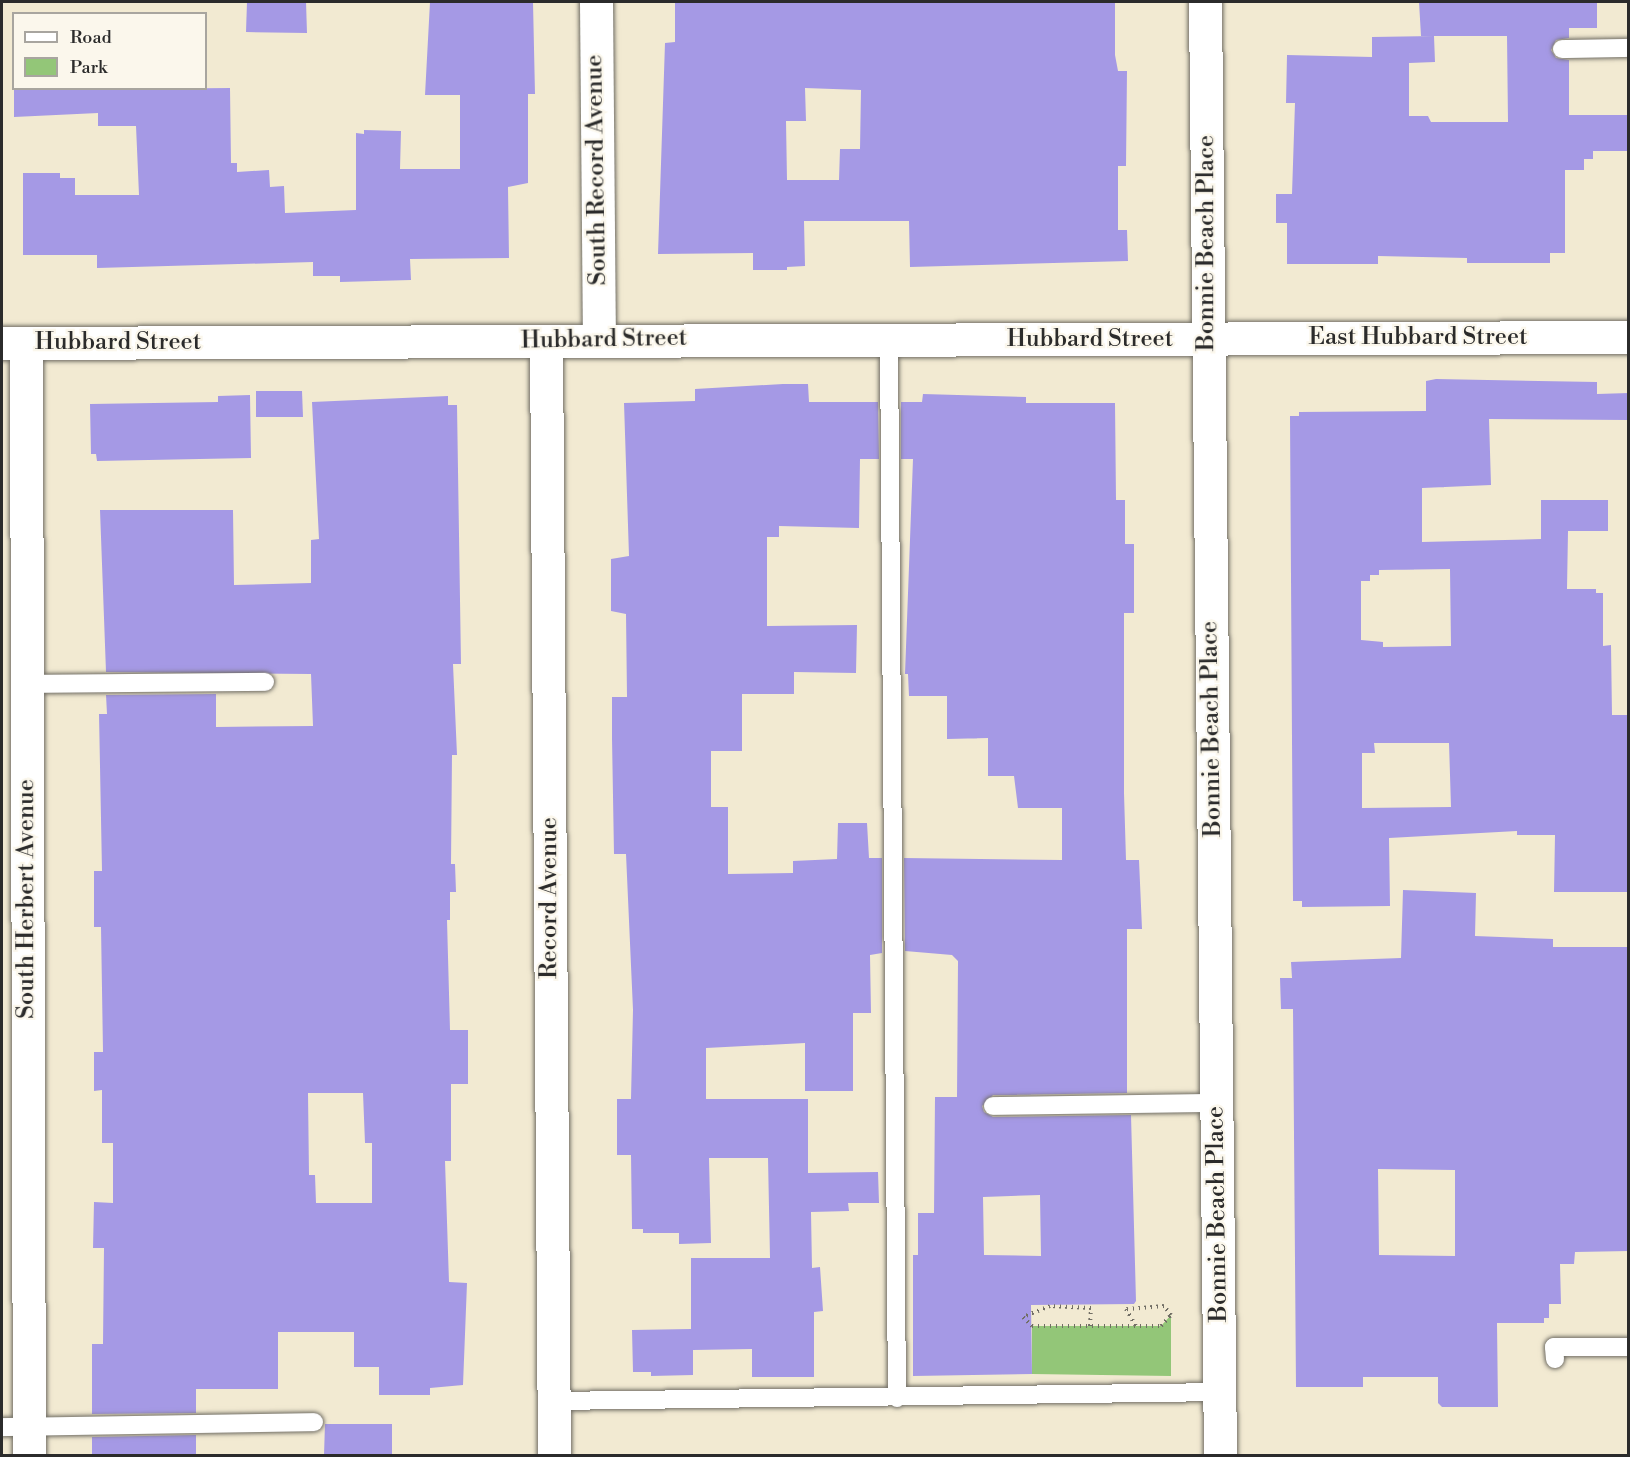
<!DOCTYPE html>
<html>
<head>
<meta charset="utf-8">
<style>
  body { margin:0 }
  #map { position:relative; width:1630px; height:1457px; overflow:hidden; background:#f2ead2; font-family:"Libre Bodoni",serif }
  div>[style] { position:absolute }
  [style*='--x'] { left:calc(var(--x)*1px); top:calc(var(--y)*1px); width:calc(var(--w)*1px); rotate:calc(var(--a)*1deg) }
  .green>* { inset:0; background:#93c678 }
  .building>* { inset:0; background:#a599e5 }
  .path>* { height:4px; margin-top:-2px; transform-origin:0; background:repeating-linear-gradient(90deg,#716e65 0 1.5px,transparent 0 6px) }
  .roads { filter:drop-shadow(0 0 2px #716e65) drop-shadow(0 0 2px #716e65) }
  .lane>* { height:18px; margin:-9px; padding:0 9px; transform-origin:9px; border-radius:9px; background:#fff }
  .street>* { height:33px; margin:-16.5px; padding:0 16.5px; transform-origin:16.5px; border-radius:16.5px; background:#fff }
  span { translate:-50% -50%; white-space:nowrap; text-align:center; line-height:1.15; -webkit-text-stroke:4.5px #fbf7ec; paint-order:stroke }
  .street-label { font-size:24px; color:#2b2b2b }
  .frame { position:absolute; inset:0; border:3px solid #2b2b2b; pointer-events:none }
  .legend { position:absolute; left:12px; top:12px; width:195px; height:78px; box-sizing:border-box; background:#fbf7ec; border:2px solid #a8a59f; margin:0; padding:8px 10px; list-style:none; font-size:18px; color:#2b2b2b }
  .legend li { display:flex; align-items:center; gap:12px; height:30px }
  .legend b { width:30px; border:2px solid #a8a59f }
</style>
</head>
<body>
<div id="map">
  <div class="green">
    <i style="clip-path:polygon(1171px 1315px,1171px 1376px,1032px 1374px,1032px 1326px,1161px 1326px)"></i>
  </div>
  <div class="building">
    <i style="clip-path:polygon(247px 2px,306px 2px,307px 33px,246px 32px)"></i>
    <i style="clip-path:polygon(430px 2px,533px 2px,535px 94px,528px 94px,528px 183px,508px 187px,509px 258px,410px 259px,411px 280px,340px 282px,340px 276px,313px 276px,313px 262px,97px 268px,97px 255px,23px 255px,23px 173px,60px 173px,60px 178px,75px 178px,75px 195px,139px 195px,136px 126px,98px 126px,98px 113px,14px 117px,14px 90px,230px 88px,231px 163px,237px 163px,237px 172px,269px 170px,270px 187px,284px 186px,285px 213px,356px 210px,356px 133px,364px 134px,364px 130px,401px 131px,400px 169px,460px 169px,460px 95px,425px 95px)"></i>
    <i style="clip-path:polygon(evenodd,675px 2px,1115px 2px,1115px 55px,1118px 71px,1127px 71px,1126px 166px,1118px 166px,1118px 230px,1127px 230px,1128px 261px,910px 267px,909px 221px,804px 221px,805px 266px,787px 267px,787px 270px,753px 270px,753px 253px,658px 254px,665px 43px,675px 42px,675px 2px,805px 88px,861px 90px,860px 149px,840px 149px,839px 180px,787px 180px,786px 121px,806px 121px,805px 88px)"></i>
    <i style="clip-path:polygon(evenodd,1419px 2px,1597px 2px,1597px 28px,1569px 28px,1569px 38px,1556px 40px,1551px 50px,1556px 58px,1569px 60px,1569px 115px,1629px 115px,1629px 151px,1593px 151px,1593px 159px,1584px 159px,1584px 170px,1565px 170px,1565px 253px,1550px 253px,1550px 263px,1467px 263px,1467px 258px,1378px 256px,1378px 264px,1287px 264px,1287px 223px,1276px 223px,1276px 194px,1292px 194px,1295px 103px,1286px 103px,1287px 55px,1372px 57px,1372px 37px,1434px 36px,1421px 36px,1419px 2px,1434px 36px,1507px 36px,1508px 122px,1431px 122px,1428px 116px,1409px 116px,1409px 63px,1435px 62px,1434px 36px)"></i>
    <i style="clip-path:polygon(evenodd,1436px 379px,1597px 382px,1597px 394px,1629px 393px,1629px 420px,1489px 419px,1491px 485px,1422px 488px,1422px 542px,1541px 539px,1541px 500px,1608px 500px,1608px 531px,1568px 531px,1567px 589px,1596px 589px,1596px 593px,1603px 593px,1603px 646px,1611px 645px,1612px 715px,1629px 715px,1629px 892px,1554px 892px,1555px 835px,1517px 835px,1517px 831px,1389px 838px,1390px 906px,1302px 907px,1302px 901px,1293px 901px,1290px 416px,1299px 416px,1299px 412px,1426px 411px,1426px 381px,1436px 379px,1450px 569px,1451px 646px,1383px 647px,1383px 642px,1361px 640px,1361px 581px,1370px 581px,1370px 575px,1379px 575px,1379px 570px,1450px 569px,1436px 379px,1374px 743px,1449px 743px,1451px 807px,1362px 808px,1362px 753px,1375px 753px,1374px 743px)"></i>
    <i style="clip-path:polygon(783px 384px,808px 384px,809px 402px,878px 402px,879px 459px,860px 459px,859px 528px,779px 526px,779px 537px,767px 537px,767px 626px,857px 625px,856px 673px,794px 672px,794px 694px,742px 694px,742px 751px,711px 751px,711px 807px,728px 807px,728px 874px,793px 873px,793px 861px,837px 859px,838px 823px,867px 823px,869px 858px,882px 858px,882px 953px,870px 955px,871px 1013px,853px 1013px,853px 1091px,805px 1091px,805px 1043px,706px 1048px,706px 1099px,808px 1099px,808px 1173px,878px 1172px,879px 1203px,848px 1203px,849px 1211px,811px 1212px,812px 1268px,820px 1267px,823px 1311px,814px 1312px,814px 1377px,752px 1377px,752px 1349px,693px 1350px,693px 1375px,651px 1376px,651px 1372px,633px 1372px,632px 1330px,691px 1329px,691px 1258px,770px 1258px,768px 1158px,709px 1158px,711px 1243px,679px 1244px,679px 1233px,643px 1233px,643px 1229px,632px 1229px,631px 1155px,617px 1155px,617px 1099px,631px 1099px,633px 1010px,626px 854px,614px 854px,612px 738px,612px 697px,627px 697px,626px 614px,611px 611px,611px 559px,629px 556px,624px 403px,695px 401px,695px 389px)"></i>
    <i style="clip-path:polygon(256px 391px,302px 391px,303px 417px,256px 417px)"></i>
    <i style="clip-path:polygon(evenodd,923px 394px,1026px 397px,1026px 403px,1115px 403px,1116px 500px,1125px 500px,1125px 544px,1134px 544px,1134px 613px,1124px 613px,1124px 793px,1126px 860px,1139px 860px,1142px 929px,1127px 929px,1127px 1093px,993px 1095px,982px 1106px,984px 1112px,993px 1117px,1131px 1115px,1136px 1301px,1134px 1304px,1031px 1305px,1032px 1374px,913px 1376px,913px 1255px,918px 1255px,918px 1213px,934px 1213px,935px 1097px,957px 1097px,958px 961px,952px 955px,905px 951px,904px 858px,1062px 860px,1062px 808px,1018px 808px,1014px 776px,988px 776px,988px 738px,947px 739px,947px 696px,909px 696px,908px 674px,905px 674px,913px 459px,901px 459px,901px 402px,922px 402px,923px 394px,1040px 1195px,1041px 1256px,984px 1255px,983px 1197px,1040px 1195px)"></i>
    <i style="clip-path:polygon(250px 395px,251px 458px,97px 461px,96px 454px,91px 454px,90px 404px,218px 402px,218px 396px)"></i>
    <i style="clip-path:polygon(evenodd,448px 396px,448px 405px,457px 405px,461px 664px,453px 664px,457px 755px,452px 755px,451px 864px,455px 864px,456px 892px,450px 892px,450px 920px,447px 920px,450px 1030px,468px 1030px,468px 1084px,451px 1084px,451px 1161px,445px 1161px,449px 1282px,467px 1283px,463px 1385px,430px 1388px,430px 1395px,379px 1395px,379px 1367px,354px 1367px,354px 1332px,278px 1332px,278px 1389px,196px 1389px,196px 1413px,92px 1414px,92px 1344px,103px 1344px,104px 1248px,93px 1248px,94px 1202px,113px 1203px,113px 1143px,102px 1143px,102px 1090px,94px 1091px,94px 1052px,103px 1052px,101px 927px,94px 927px,94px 871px,102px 871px,99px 714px,107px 714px,106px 695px,216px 694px,216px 727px,313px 726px,311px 674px,106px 672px,100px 510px,233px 510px,234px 585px,311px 583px,311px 540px,319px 539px,312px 402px,448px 396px,308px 1093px,363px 1093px,365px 1143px,372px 1143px,372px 1203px,316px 1203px,315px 1175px,309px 1175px,308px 1093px)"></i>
    <i style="clip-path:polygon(evenodd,1403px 890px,1476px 893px,1475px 936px,1553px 939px,1553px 947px,1629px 947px,1629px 1251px,1575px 1252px,1574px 1264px,1560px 1264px,1561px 1304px,1549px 1304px,1549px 1318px,1544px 1318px,1544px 1323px,1497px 1323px,1498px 1407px,1442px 1407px,1438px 1403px,1438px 1377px,1363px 1377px,1363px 1387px,1296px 1387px,1293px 1009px,1281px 1009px,1280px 978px,1292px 978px,1291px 962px,1401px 958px,1403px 890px,1378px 1169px,1455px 1170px,1455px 1256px,1379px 1255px,1378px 1169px)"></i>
    <i style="clip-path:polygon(325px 1424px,392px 1424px,392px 1455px,324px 1455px)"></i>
    <i style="clip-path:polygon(196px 1435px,196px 1455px,92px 1455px,92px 1437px)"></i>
  </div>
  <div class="path">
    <i style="--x:1090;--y:1326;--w:18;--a:-87"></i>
    <i style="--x:1091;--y:1308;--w:41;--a:-177.2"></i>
    <i style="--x:1050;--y:1306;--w:29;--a:158"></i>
    <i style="--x:1023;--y:1317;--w:13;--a:45"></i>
    <i style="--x:1032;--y:1326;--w:129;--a:0"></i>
    <i style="--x:1161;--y:1326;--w:15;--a:-48"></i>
    <i style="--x:1171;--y:1315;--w:11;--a:-128"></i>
    <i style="--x:1164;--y:1306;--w:38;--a:175"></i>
    <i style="--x:1126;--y:1309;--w:20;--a:60"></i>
  </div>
  <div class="roads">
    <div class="lane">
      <i style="--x:1562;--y:49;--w:66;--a:-0.9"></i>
      <i style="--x:889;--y:340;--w:1058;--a:89.57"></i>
      <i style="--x:27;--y:684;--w:238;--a:-0.5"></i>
      <i style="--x:993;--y:1106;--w:223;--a:-0.8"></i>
      <i style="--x:1555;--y:1359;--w:12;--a:-95"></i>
      <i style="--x:1554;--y:1347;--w:74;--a:0"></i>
      <i style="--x:554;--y:1401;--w:666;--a:-0.77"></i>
      <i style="--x:2;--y:1427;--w:312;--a:-0.9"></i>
    </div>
    <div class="street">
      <i style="--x:596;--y:2;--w:337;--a:89.5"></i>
      <i style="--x:1205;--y:2;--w:1454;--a:89.41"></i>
      <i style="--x:546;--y:341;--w:1115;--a:89.59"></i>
      <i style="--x:2;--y:343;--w:1626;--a:-0.21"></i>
      <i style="--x:26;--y:343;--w:1113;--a:89.85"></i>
    </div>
  </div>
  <div class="street-label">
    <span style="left:597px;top:170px;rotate:-91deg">South Record Avenue</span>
    <span style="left:1207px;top:243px;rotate:-90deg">Bonnie Beach Place</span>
    <span style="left:1418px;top:338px">East Hubbard Street</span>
    <span style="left:604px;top:340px;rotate:-1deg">Hubbard Street</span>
    <span style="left:1090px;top:340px">Hubbard Street</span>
    <span style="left:118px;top:343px">Hubbard Street</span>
    <span style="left:1212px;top:729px;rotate:-91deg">Bonnie Beach Place</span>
    <span style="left:550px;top:898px;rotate:-90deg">Record Avenue</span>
    <span style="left:27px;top:899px;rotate:-90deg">South Herbert Avenue</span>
    <span style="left:1218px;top:1214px;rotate:-91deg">Bonnie Beach Place</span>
  </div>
  <div class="frame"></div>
  <ul class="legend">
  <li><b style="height:8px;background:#fff"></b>Road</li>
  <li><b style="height:16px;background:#93c678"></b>Park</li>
  </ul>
</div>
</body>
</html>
